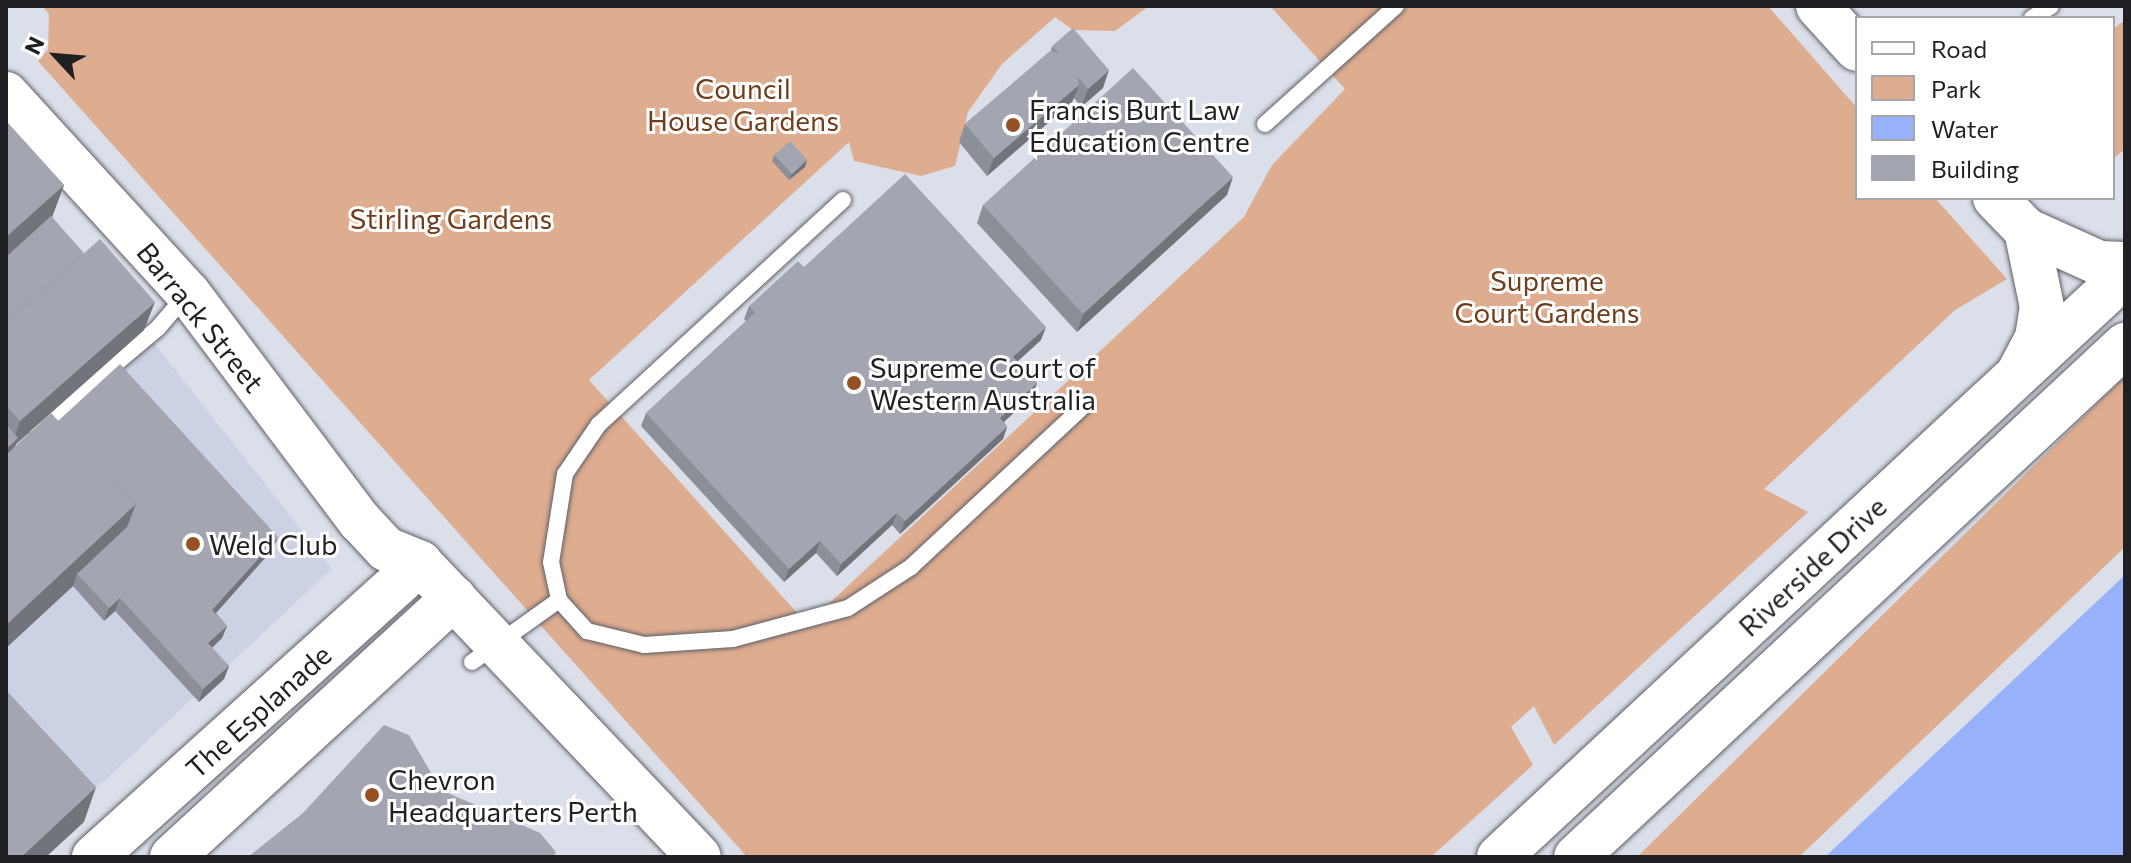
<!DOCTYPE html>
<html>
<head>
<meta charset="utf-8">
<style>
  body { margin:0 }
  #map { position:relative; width:2131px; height:863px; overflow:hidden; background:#dbdfe9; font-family:Commissioner,sans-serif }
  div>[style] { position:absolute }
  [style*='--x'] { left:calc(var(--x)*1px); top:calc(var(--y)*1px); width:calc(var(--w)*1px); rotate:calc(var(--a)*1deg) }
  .built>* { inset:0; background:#ccd2e3 }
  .green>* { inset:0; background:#deac8f }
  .water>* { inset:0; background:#97b1fb }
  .roads { filter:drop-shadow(0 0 2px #5d6068) drop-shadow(0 0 2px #5d6068) }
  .lane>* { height:16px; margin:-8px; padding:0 8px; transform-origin:8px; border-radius:8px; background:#fff }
  .secondary>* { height:44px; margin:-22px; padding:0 22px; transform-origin:22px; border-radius:22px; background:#fff }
  .primary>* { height:44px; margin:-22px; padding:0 22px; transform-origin:22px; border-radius:22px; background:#fff }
  .wall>* { inset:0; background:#8c8f97 }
  .shaded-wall>* { inset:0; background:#72747b }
  .building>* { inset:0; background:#a3a6b0 }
  .dots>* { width:22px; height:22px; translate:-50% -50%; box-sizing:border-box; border:4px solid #fff; border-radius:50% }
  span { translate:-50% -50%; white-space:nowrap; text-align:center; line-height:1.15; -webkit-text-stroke:6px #fff; paint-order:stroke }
  .park-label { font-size:28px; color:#6f3d1c }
  .poi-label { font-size:28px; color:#1e2023 }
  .left { translate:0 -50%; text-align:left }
  .street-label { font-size:28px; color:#1e2023 }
  .frame { position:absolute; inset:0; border:8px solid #1e2023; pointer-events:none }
  .legend { position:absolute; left:1855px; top:16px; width:260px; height:184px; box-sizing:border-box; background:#fff; border:2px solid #a5a6a7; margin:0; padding:10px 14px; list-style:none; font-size:24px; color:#1e2023 }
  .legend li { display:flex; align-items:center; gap:16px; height:40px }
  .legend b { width:40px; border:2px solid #a5a6a7 }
  .north { position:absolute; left:16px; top:16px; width:80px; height:80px; -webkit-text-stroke:6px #fff; paint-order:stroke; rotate:296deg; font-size:22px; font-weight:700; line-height:32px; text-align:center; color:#1e2023 }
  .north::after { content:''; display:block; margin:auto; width:28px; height:36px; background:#1e2023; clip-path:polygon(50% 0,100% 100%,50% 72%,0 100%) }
</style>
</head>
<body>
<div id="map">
  <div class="built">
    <i style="clip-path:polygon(6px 170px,144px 330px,332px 569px,22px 857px,6px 857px)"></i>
  </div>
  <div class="green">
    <i style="clip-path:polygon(42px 6px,1149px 6px,1115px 31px,1073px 30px,1055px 17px,1002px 64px,968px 112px,955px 166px,921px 176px,854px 161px,849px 142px,589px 380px,807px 624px,1244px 217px,1272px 165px,1345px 89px,1270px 6px,1768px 6px,1857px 108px,1857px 198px,1935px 198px,2007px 279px,1955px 310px,1764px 489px,1808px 512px,1554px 745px,1534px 706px,1511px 727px,1533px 765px,1431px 857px,747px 857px,38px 61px,48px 50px,49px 14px)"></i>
    <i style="clip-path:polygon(2125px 20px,2125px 149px,2113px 159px,2113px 29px)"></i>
    <i style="clip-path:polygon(2125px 376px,2125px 547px,1799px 857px,1637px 857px)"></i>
  </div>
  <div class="water">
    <i style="clip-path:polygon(2125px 575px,2125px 857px,1825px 857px)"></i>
  </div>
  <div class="roads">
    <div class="lane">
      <i style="--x:2032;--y:18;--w:22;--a:-32"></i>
      <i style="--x:1265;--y:124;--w:176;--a:-42"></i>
      <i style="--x:843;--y:200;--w:331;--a:137.4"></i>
      <i style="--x:599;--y:424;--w:60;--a:124.2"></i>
      <i style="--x:565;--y:474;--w:89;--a:99"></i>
      <i style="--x:551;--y:562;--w:39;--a:78"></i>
      <i style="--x:559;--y:600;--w:42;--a:47.9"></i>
      <i style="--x:587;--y:631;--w:59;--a:13.8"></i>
      <i style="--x:644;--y:645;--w:89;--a:-3.9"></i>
      <i style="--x:733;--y:639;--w:119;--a:-15.1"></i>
      <i style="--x:848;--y:608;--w:75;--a:-33.1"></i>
      <i style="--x:911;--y:567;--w:238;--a:-43"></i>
      <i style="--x:38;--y:429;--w:157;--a:-40.1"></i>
      <i style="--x:158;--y:328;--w:45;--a:-49.5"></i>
      <i style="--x:472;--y:662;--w:107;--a:-35.5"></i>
    </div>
    <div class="secondary">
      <i style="--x:1818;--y:6;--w:58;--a:47.8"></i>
      <i style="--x:1995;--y:198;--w:45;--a:45.9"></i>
      <i style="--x:2026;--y:230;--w:80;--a:24.3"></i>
      <i style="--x:2099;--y:263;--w:26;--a:2"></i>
      <i style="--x:2018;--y:374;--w:41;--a:-62.2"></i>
      <i style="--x:2037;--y:338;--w:31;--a:-81"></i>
      <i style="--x:2042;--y:307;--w:79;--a:-101.7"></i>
      <i style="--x:94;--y:857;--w:439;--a:-42"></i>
      <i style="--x:172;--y:857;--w:383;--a:-42.6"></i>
    </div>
    <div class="primary">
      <i style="--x:6;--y:94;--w:270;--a:47.6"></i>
      <i style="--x:188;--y:293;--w:286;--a:53"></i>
      <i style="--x:360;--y:521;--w:38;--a:47"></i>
      <i style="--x:386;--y:549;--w:37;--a:22"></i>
      <i style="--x:420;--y:563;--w:405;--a:46.5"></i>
      <i style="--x:1499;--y:857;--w:855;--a:-42.91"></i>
      <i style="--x:1576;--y:857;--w:751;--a:-43"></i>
    </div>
  </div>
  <div class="wall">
    <i style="clip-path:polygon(1052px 46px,1103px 88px,1081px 107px,1074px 98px,1072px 102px,987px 176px,959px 142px,965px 124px,1051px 51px)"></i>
    <i style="clip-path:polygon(6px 121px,64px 185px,52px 217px,144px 330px,16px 444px,15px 447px,58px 421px,273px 549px,216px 613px,227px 626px,222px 638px,212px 648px,229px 666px,224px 679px,199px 702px,115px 611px,104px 621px,73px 586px,6px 648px)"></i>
    <i style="clip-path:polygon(774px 155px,807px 160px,805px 167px,789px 180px,772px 161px)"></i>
    <i style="clip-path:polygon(1227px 195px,1077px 332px,977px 223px,983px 205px)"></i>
    <i style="clip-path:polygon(804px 267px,1041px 340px,1017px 362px,1037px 383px,1032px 396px,1004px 422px,1007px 427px,1003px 439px,900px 534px,892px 525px,837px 576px,816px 553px,784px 582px,641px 426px,646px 413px,746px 321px,744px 319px,749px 306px)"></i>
  </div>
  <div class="shaded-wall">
    <i style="clip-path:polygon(1109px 70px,1103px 88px,1081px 107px,1088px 89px)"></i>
    <i style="clip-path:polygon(1079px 85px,1072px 102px,987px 176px,994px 158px)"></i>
    <i style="clip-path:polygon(807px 160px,805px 167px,789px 180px,792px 174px)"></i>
    <i style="clip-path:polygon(1233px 177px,1227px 195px,1077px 332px,1083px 314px)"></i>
    <i style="clip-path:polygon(64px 185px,51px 220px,6px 261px,6px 237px)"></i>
    <i style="clip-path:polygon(155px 302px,144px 330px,16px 444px,6px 472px,6px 449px,12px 444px,20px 421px)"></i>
    <i style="clip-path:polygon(1046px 327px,1041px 340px,1008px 370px,1013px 357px)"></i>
    <i style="clip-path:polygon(1037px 383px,1032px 396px,995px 430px,1000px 418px)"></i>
    <i style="clip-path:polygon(1007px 427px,1003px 439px,900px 534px,905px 521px)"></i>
    <i style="clip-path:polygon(136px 504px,123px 539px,77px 574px,73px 586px,6px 648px,6px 625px)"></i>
    <i style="clip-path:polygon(897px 513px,892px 525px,837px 576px,841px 564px)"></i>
    <i style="clip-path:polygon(278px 537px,273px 549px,208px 622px,212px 610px)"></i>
    <i style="clip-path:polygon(820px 541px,816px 553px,784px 582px,789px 569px)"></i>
    <i style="clip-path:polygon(120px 598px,115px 611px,104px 621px,109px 608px)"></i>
    <i style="clip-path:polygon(227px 626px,222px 638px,203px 656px,208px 643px)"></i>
    <i style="clip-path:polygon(229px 666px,224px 679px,199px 702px,203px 689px)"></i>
    <i style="clip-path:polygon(96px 787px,84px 822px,46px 857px,21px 857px)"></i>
  </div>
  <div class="building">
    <i style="clip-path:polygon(1073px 28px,1109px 70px,1088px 89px,1077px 76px,1079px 85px,994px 158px,965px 124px,1050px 51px,1059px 53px,1052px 46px)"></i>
    <i style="clip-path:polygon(1133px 68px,1233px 177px,1083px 314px,983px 205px)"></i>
    <i style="clip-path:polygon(6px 121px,64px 185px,6px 237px)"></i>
    <i style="clip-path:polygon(790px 141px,807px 160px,792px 174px,774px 155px)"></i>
    <i style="clip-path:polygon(905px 174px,1046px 327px,1013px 357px,1037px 383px,1000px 418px,1007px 427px,905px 521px,897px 513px,841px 564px,820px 541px,789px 569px,646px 413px,755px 313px,749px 306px,798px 261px,804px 267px)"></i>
    <i style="clip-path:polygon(51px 216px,84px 253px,6px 323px,6px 257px)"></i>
    <i style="clip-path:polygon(100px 239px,155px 302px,20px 421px,6px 406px,6px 323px)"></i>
    <i style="clip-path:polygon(120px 364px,278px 537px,212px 610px,227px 626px,208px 643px,229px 666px,203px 689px,120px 598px,109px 608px,77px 574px,127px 527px,136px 504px,58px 421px)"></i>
    <i style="clip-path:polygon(51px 413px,136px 504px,6px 625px,6px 455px)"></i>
    <i style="clip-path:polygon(6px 424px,18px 438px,6px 449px)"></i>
    <i style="clip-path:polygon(6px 690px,96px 787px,21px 857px,6px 857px)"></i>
    <i style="clip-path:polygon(384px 725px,409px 735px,441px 790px,540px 833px,556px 852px,553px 857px,248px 857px,303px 813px)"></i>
  </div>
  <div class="dots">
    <i style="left:1013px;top:125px;background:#955124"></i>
    <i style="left:854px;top:383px;background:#955124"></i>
    <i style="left:193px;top:544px;background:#955124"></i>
    <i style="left:372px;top:795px;background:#955124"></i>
  </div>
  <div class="park-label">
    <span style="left:743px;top:104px">Council<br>House Gardens</span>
    <span style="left:451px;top:218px">Stirling Gardens</span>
    <span style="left:1547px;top:296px">Supreme<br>Court Gardens</span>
  </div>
  <div class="poi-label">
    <span class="left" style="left:1029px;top:125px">Francis Burt Law<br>Education Centre</span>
    <span class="left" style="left:870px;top:383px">Supreme Court of<br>Western Australia</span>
    <span class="left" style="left:209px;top:544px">Weld Club</span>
    <span class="left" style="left:388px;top:795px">Chevron<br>Headquarters Perth</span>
  </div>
  <div class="street-label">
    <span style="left:201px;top:317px;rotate:51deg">Barrack Street</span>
    <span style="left:1812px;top:566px;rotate:-43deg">Riverside Drive</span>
    <span style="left:258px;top:711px;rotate:-42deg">The Esplanade</span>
  </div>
  <div class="frame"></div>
  <ul class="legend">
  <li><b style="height:10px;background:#fff"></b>Road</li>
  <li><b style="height:22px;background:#deac8f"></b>Park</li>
  <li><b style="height:22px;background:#97b1fb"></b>Water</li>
  <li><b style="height:22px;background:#a3a6b0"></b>Building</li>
  </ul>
  <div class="north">N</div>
</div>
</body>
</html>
